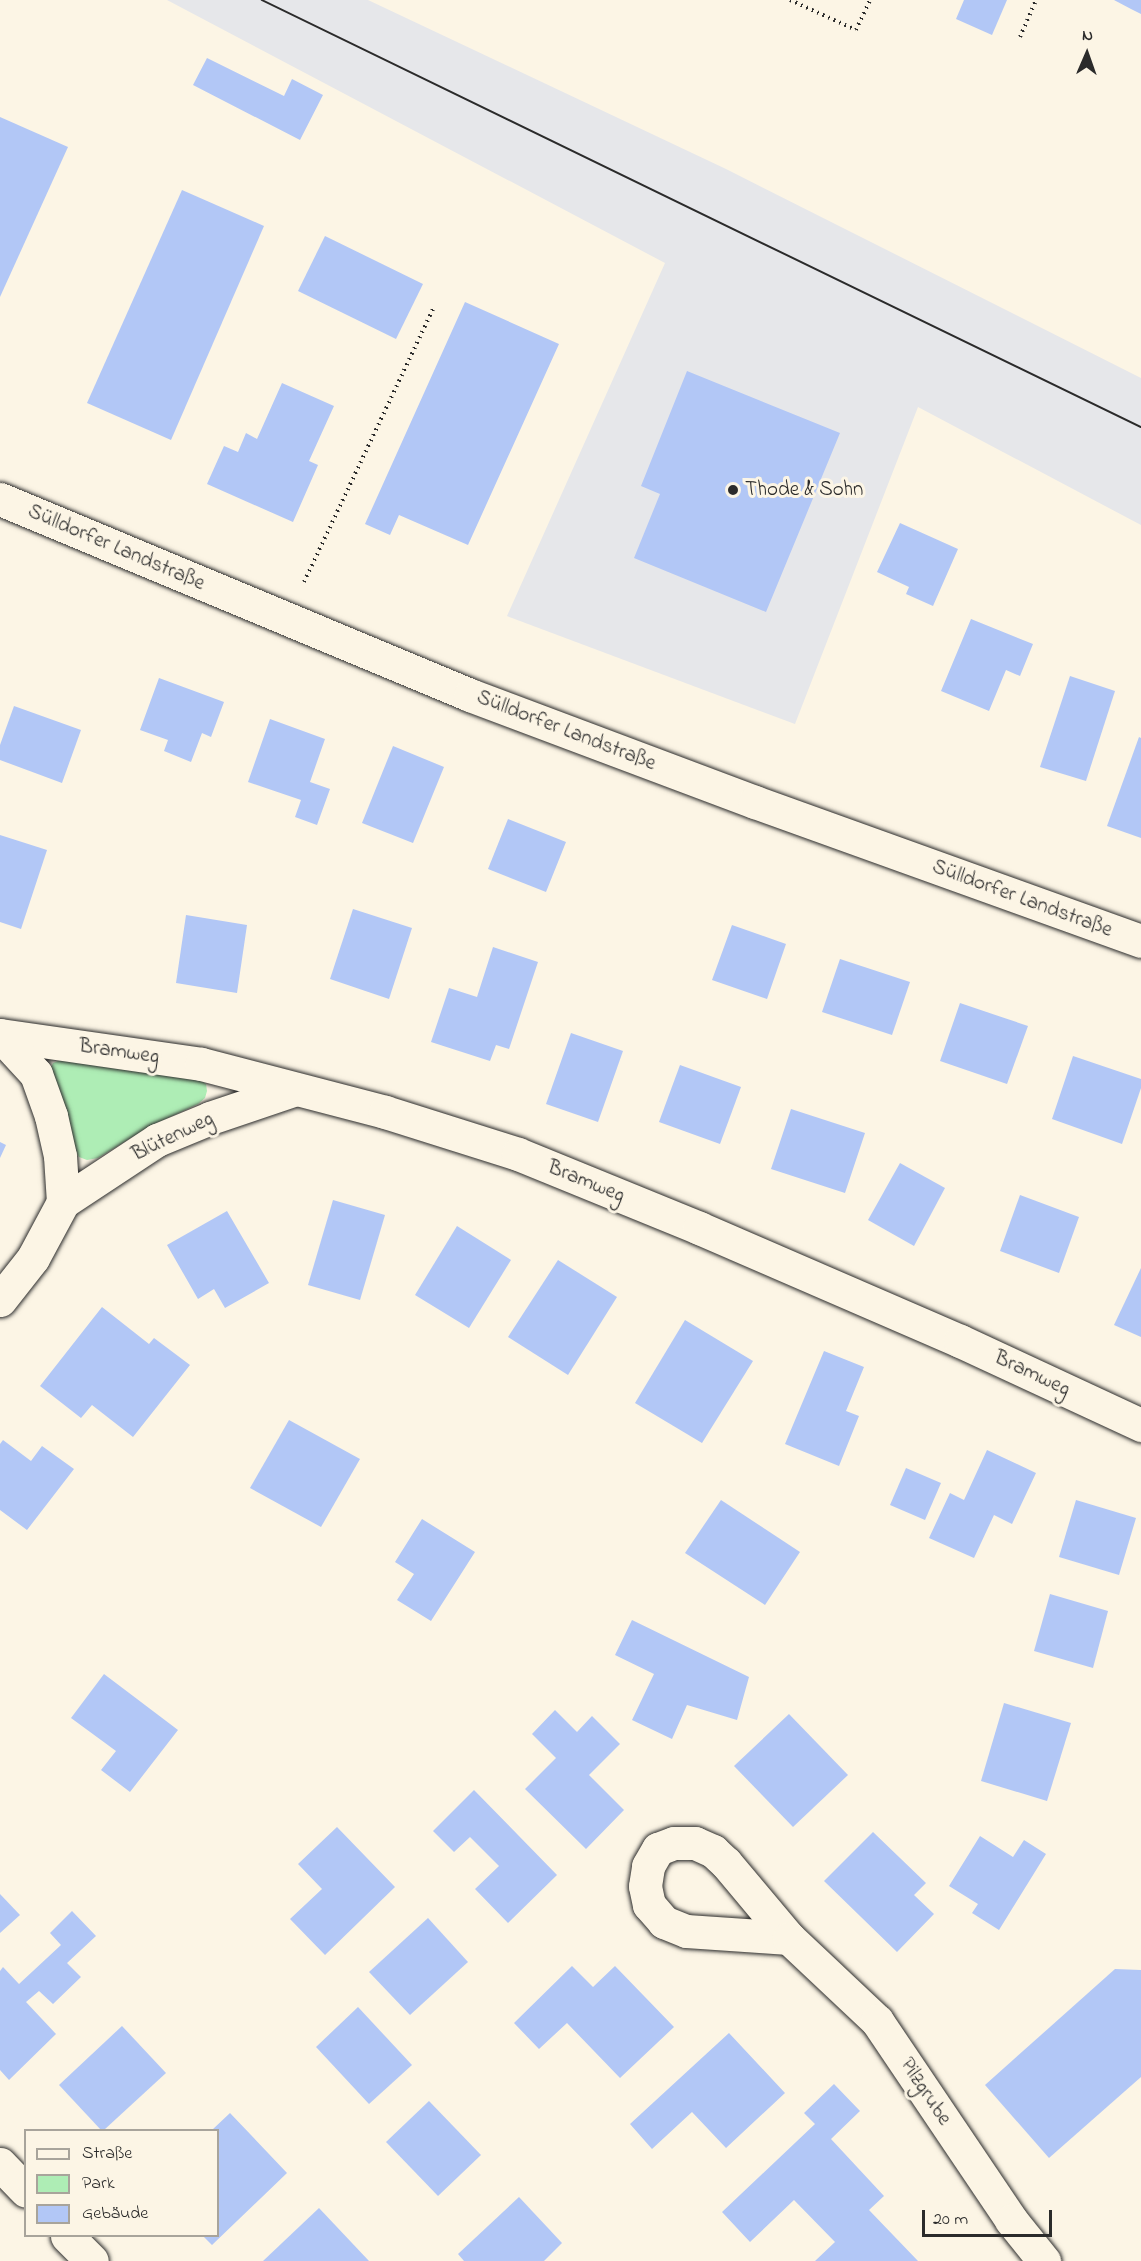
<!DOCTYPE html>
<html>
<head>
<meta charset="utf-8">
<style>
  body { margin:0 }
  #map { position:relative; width:1141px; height:2261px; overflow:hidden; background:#fcf5e5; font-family:"Indie Flower",sans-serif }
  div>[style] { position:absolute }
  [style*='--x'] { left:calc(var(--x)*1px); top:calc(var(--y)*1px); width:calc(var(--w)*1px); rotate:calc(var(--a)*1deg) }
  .built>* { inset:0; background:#e6e7ea }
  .green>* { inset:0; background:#aeedb5 }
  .building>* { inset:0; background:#b2c7f6 }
  .path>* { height:4px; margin-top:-2px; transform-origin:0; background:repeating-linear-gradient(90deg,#2b2b2b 0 1.5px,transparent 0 6px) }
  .roads { filter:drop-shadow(0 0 2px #2b2b2b) drop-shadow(0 0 2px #2b2b2b) }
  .street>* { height:33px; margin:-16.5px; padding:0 16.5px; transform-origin:16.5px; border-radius:16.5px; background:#fcf5e5 }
  .primary>* { height:33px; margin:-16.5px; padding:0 16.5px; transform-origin:16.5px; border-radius:16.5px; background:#fcf5e5 }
  .tram>* { height:1.5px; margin:-0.75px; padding:0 0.75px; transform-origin:0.75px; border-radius:0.75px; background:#2b2b2b }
  .dots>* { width:16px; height:16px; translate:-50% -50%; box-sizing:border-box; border:3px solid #fcf5e5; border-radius:50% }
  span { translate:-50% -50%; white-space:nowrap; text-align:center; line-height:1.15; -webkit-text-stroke:6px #fcf5e5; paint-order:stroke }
  .poi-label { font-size:21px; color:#2b2b2b }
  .left { translate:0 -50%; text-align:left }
  .street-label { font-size:21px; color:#2b2b2b }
  .legend { position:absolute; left:24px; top:2129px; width:195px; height:108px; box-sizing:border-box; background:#fcf5e5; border:2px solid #a8a49b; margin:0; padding:8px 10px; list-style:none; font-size:18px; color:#2b2b2b }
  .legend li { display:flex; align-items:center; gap:12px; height:30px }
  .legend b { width:30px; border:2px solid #a8a49b }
  .north { position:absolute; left:1057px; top:24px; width:60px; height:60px; -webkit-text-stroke:4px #fcf5e5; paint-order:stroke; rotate:2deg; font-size:16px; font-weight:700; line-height:24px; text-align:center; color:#2b2b2b }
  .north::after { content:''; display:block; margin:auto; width:21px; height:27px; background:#2b2b2b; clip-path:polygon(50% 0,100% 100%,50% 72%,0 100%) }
  .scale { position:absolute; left:922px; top:2210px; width:130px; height:27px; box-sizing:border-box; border:3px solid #2b2b2b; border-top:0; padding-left:8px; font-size:18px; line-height:21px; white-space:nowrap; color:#2b2b2b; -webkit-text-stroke:4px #fcf5e5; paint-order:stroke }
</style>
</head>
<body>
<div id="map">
  <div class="built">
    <i style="clip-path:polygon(167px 0,368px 0,726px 169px,1141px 378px,1141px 525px,918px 407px,795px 724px,507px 616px,665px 263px)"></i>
  </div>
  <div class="green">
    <i style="clip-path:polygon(63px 1059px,198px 1078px,206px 1084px,207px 1091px,205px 1098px,198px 1104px,149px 1127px,98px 1158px,87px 1160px,79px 1157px,74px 1148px,50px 1070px,53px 1063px)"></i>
  </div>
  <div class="building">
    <i style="clip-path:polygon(964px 0,1007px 0,992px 35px,956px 19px)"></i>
    <i style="clip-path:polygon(1114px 0,1141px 0,1141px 14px,1131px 9px)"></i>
    <i style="clip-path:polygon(207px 58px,284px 96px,292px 79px,323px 95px,300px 140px,193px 85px)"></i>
    <i style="clip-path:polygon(0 117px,68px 147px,0 297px)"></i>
    <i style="clip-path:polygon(182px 190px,264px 226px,171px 440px,87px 403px)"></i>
    <i style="clip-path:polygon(325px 236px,423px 284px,396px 339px,298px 291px)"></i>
    <i style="clip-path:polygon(465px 302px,559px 344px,468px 545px,399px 515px,390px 535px,365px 524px)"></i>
    <i style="clip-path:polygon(687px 371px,840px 433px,766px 612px,634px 558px,660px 494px,641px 486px)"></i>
    <i style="clip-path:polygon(282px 383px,334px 406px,309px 461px,318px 465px,293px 522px,207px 484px,224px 446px,238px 452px,246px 433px,257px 439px)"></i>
    <i style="clip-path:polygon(900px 523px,958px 549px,933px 606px,906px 594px,909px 587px,877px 572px)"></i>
    <i style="clip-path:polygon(971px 619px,1033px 644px,1020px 676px,1006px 670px,989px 711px,941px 691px)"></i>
    <i style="clip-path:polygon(1070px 676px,1115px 691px,1086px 781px,1040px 767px)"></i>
    <i style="clip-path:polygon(159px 678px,224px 702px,211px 737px,202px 733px,191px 762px,164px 751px,168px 740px,140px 730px)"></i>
    <i style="clip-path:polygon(14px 706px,81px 730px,62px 783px,0 760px,0 745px)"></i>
    <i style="clip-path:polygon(270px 719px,325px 739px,310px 782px,330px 789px,317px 825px,295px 817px,301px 800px,248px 782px)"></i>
    <i style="clip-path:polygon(1139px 737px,1141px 738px,1141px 838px,1107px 826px)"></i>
    <i style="clip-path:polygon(393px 746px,444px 767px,413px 843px,362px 823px)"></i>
    <i style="clip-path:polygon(508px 819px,566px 842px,546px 892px,488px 869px)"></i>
    <i style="clip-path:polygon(0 835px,47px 850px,21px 929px,0 922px)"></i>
    <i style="clip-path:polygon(353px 909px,412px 928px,389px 999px,330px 979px)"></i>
    <i style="clip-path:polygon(186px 915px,247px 925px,237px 993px,176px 983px)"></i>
    <i style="clip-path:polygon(732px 925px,786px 944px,767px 999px,712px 980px)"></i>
    <i style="clip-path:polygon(493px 947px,538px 962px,509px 1049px,496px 1045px,490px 1061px,431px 1042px,449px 988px,477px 997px)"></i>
    <i style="clip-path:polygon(840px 959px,910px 982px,892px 1035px,822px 1012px)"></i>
    <i style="clip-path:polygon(960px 1003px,1028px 1026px,1007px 1084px,940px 1061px)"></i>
    <i style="clip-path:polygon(571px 1033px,623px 1051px,598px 1122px,546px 1104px)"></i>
    <i style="clip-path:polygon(1073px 1056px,1141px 1079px,1141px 1088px,1122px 1144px,1052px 1119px)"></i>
    <i style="clip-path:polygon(680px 1065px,741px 1087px,720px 1144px,659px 1122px)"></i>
    <i style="clip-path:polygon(791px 1109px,865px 1133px,845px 1193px,771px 1169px)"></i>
    <i style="clip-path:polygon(0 1142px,6px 1145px,0 1158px)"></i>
    <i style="clip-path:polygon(900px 1163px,945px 1188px,914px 1246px,868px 1220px)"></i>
    <i style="clip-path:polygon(1020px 1195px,1079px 1217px,1059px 1273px,1000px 1251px)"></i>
    <i style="clip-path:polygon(333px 1200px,385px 1215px,360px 1300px,308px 1285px)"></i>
    <i style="clip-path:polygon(227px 1211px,269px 1283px,225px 1308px,214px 1289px,198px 1299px,167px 1245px)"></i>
    <i style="clip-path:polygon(457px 1226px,511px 1260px,469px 1328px,415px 1295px)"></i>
    <i style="clip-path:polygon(558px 1260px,617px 1297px,568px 1375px,508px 1337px)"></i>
    <i style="clip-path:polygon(1141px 1268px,1141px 1337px,1114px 1325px)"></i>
    <i style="clip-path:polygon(102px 1307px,149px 1344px,154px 1338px,190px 1365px,133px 1437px,92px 1405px,81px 1418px,40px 1386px)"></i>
    <i style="clip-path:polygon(685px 1320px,753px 1361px,702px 1443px,635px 1403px)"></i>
    <i style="clip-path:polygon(824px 1351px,864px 1367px,846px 1411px,859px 1416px,839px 1466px,785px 1444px)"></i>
    <i style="clip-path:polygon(289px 1420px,360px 1459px,321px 1527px,250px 1488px)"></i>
    <i style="clip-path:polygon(3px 1440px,31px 1461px,42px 1446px,74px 1469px,27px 1530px,0 1510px,0 1444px)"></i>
    <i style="clip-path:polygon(987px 1450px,1036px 1473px,1012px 1524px,994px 1515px,974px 1558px,929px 1538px,950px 1493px,964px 1500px)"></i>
    <i style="clip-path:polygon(906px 1468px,941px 1483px,925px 1520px,890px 1505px)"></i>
    <i style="clip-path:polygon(721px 1500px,800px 1552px,765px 1605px,685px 1553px)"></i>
    <i style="clip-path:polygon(1076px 1500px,1136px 1518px,1119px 1575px,1059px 1557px)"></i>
    <i style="clip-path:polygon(422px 1519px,475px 1552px,431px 1621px,397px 1600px,414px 1574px,395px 1562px)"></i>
    <i style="clip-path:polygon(1050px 1594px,1108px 1611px,1093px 1668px,1034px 1651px)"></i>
    <i style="clip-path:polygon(632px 1620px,749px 1677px,737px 1720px,687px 1705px,672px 1739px,632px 1720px,654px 1674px,615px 1655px)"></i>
    <i style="clip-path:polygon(104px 1674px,178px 1730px,130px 1792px,101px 1770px,116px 1751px,71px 1718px)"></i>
    <i style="clip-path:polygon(1004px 1703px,1071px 1723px,1047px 1801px,981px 1781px)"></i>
    <i style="clip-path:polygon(555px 1710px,577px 1732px,592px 1716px,620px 1744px,589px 1775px,624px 1810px,586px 1849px,525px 1789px,556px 1758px,532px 1734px)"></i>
    <i style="clip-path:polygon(789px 1714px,848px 1775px,793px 1827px,734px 1766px)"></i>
    <i style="clip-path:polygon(474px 1790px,557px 1875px,508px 1923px,475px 1889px,499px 1866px,470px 1837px,454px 1852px,433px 1831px)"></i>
    <i style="clip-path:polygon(337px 1827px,395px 1887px,325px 1955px,290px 1919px,322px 1889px,298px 1864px)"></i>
    <i style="clip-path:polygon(873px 1832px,926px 1883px,914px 1895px,934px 1914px,897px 1952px,824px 1881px)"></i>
    <i style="clip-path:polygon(980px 1836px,1013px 1857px,1024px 1840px,1046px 1854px,999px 1930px,972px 1913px,978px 1904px,949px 1886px)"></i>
    <i style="clip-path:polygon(0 1894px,20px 1915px,0 1933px)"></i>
    <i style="clip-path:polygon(72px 1911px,96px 1936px,67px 1963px,81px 1977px,53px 2004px,39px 1991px,26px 2002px,56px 2034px,9px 2080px,0 2070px,0 1971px,3px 1967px,19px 1984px,61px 1945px,50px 1933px)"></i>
    <i style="clip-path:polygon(428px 1918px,468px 1962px,410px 2015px,369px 1972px)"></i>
    <i style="clip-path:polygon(572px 1966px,593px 1987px,615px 1966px,674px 2027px,620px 2078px,567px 2023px,539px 2049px,514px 2023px)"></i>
    <i style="clip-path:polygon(1115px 1969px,1141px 1970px,1141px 2077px,1049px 2158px,985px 2085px)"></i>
    <i style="clip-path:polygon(358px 2007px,412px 2065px,369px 2104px,316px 2047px)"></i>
    <i style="clip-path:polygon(122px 2026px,166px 2073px,104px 2130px,101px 2130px,59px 2085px)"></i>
    <i style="clip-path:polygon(729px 2033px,785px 2093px,726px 2148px,692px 2112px,652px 2149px,630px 2124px)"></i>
    <i style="clip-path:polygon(834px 2084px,860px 2111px,831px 2139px,884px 2196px,869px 2210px,918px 2261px,815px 2261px,835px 2242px,794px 2200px,750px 2242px,722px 2212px,815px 2124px,804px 2113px)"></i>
    <i style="clip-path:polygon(429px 2101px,481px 2155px,438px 2196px,386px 2142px)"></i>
    <i style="clip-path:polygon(230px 2113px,287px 2173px,212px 2245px,203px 2236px,218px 2236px,218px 2130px,212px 2130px)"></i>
    <i style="clip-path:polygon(519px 2197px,562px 2243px,544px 2261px,464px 2261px,458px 2254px)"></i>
    <i style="clip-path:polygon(319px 2208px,369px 2261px,263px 2261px)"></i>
  </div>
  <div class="path">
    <i style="--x:790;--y:0;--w:72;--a:24.4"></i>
    <i style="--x:856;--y:30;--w:33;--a:-65"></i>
    <i style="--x:1020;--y:37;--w:40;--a:-66.6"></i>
    <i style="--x:304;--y:582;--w:302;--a:-64.7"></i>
  </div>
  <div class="roads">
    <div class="street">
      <i style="--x:0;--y:1035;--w:203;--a:8.2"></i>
      <i style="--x:201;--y:1064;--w:190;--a:14.6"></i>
      <i style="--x:385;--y:1112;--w:139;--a:17.5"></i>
      <i style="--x:518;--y:1154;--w:196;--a:22.2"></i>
      <i style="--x:699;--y:1228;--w:284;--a:23.4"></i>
      <i style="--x:960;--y:1341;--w:200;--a:24.9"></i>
      <i style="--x:0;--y:1035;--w:53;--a:47.3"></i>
      <i style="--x:36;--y:1074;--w:45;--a:70.3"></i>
      <i style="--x:51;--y:1116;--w:41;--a:77.3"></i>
      <i style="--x:60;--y:1156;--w:46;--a:86.3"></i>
      <i style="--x:0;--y:1300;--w:53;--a:-51.8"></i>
      <i style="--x:33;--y:1258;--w:64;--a:-61.8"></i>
      <i style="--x:63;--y:1202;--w:113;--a:-33.4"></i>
      <i style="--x:157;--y:1140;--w:57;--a:-22.5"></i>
      <i style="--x:210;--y:1118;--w:88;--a:-18.6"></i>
      <i style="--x:789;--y:1938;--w:103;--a:-176.1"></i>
      <i style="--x:686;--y:1931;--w:24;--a:-158"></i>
      <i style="--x:664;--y:1922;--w:23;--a:-131"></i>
      <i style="--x:649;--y:1905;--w:19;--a:-102"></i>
      <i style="--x:645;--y:1886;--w:20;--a:-81"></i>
      <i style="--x:648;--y:1866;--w:20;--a:-60"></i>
      <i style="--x:658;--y:1849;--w:17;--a:-21"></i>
      <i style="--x:674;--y:1843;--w:21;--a:0"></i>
      <i style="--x:695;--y:1843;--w:20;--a:24"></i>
      <i style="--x:713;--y:1851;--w:18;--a:43"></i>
      <i style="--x:726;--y:1863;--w:98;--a:50"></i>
      <i style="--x:789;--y:1938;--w:121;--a:43.3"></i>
      <i style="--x:877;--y:2021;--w:240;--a:56"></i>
      <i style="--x:1011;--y:2220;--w:53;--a:51.2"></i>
      <i style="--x:0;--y:2164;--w:37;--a:46"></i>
      <i style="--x:67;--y:2236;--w:35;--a:45"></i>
    </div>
    <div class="primary">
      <i style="--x:0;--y:499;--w:509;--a:22.64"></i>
      <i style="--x:470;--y:695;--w:304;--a:20.6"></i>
      <i style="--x:755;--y:802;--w:410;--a:19.8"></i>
    </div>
  </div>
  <div class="tram">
    <i style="--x:262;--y:0;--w:977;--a:25.91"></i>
  </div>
  <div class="dots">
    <i style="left:733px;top:490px;background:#2b2b2b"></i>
  </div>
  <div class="poi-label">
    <span class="left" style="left:745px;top:490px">Thode &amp; Sohn</span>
  </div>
  <div class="street-label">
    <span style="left:116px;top:548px;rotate:23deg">Sülldorfer Landstraße</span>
    <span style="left:566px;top:731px;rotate:21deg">Sülldorfer Landstraße</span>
    <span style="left:1022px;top:899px;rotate:20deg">Sülldorfer Landstraße</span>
    <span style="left:119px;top:1052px;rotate:8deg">Bramweg</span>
    <span style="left:173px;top:1137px;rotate:-26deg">Blütenweg</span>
    <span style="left:586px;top:1182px;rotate:22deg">Bramweg</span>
    <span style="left:1032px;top:1374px;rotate:25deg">Bramweg</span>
    <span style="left:925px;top:2092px;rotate:56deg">Pilzgrube</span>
  </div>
  <ul class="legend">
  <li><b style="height:8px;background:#fcf5e5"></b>Straße</li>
  <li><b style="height:16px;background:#aeedb5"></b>Park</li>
  <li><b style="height:16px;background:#b2c7f6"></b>Gebäude</li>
  </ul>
  <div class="north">N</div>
  <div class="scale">20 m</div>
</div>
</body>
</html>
